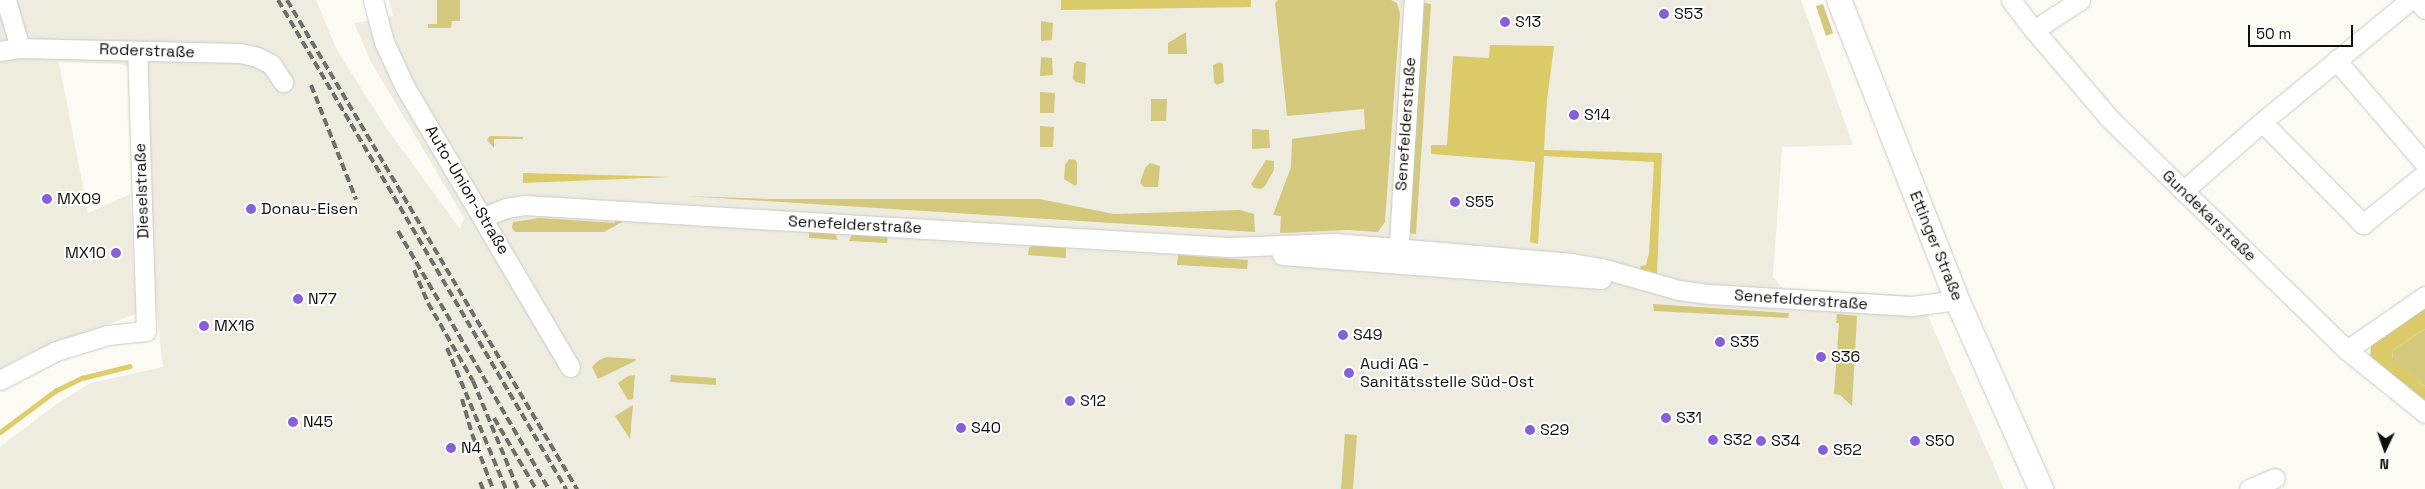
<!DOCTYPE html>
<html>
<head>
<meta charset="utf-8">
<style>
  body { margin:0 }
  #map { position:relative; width:2425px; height:489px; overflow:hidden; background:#fbfaf3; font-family:"Space Grotesk",sans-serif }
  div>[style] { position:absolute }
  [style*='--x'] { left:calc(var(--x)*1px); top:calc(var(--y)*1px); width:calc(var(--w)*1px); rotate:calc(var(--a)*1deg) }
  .built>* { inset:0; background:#eeecdf }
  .green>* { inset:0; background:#d4c87c }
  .forest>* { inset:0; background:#dbca68 }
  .stream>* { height:4.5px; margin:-2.25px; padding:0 2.25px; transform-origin:2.25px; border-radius:2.25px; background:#decd6a }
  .roads { filter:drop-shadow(0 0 1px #cac9c3) drop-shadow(0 0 1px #cac9c3) }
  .minor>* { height:19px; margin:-9.5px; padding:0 9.5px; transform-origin:9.5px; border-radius:9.5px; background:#fff }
  .major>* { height:24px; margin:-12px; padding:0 12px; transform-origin:12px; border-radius:12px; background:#fff }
  .rail>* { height:4px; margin-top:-2px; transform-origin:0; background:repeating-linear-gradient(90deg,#6f6e6a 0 8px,transparent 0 12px) }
  .dots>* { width:14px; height:14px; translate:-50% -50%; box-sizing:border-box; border:2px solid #fff; border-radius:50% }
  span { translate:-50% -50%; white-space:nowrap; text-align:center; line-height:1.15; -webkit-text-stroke:4px #fff; paint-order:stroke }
  .poi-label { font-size:16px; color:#0f0e0c }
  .left { translate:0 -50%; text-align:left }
  .right { translate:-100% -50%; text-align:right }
  .street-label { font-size:16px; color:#0f0e0c }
  .north { position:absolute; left:2360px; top:424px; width:50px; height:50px; -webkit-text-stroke:4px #fff; paint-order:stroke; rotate:183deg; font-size:14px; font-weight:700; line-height:20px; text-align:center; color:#0f0e0c }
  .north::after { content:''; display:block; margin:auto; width:18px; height:22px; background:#0f0e0c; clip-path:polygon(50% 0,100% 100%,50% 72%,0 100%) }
  .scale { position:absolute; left:2248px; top:25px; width:105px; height:22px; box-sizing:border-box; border:2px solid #0f0e0c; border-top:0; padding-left:6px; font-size:15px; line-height:18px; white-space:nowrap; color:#0f0e0c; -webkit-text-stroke:4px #fff; paint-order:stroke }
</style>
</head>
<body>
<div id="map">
  <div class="built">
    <i style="clip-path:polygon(0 0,316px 0,337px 50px,385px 126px,460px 229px,464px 218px,371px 62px,354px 23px,393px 16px,389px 0,1801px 0,1853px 145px,1782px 147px,1773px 277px,1783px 288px,1919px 296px,2004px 489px,0 489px,0 447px,58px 403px,91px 383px,163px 367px,156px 307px,146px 71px,119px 64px,59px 62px,88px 213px,130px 194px,136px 314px,27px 354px,0 370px)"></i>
  </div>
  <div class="green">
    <i style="clip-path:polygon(437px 0,460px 0,460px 21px,452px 21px,451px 28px,428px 28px,428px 24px,437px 24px)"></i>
    <i style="clip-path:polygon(1278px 0,1391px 0,1397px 3px,1400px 14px,1385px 222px,1378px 232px,1348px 230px,1280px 233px,1281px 216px,1273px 215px,1291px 167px,1292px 139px,1365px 129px,1364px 109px,1287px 116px,1275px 3px)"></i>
    <i style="clip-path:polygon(1424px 3px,1431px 4px,1416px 234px,1409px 233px)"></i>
    <i style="clip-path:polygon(1823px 4px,1833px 33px,1826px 36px,1816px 6px)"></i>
    <i style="clip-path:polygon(1041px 21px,1053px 23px,1052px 40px,1041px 41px)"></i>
    <i style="clip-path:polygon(1186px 32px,1187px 54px,1168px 54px,1168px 43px)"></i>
    <i style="clip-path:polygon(1041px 57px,1052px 58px,1053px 75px,1040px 76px)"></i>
    <i style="clip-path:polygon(1077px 61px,1086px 63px,1085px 84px,1076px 82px,1073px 79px,1074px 64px)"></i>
    <i style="clip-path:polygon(1220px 62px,1223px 64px,1224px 82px,1217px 85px,1214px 82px,1213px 65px)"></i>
    <i style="clip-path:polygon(1040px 92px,1055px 93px,1054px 113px,1040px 113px)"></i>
    <i style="clip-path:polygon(1151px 99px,1167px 99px,1166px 121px,1151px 121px)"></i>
    <i style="clip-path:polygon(1040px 126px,1054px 127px,1053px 147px,1040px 147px)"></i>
    <i style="clip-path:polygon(1252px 129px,1269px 130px,1270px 148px,1252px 149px)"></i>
    <i style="clip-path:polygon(490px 136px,523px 137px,523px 139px,494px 139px,494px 148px,487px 140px)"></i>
    <i style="clip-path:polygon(1069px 159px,1076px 160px,1077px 163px,1077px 184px,1075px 186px,1064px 179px,1065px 165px)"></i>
    <i style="clip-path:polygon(1266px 160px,1274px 161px,1274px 170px,1265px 186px,1261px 189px,1254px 188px,1251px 184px)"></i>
    <i style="clip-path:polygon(1150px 163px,1160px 166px,1158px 187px,1144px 187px,1140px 183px,1145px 168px)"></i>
    <i style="clip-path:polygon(685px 196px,770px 199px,1040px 199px,1114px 214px,1240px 210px,1254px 214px,1255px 232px)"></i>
    <i style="clip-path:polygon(539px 218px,615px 223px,615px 220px,624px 221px,604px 232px,515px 232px,512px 228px,513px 222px)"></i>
    <i style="clip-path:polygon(809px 231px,834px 232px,838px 240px,809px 238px)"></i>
    <i style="clip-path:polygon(852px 234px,888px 236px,887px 243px,849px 241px)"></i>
    <i style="clip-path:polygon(1034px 245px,1066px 248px,1066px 258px,1028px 255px,1029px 248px)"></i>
    <i style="clip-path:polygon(1178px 255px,1248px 260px,1247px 269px,1177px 265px)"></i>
    <i style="clip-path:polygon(1653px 304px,1786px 313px,1789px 313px,1788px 318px,1654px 311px)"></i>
    <i style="clip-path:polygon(1837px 314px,1857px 316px,1852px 406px,1840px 395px,1834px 394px,1839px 323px,1836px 323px)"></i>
    <i style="clip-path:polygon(2425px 329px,2425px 386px,2392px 360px,2393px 350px)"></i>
    <i style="clip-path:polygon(607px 357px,636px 359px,635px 361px,598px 379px,592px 367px,599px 360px)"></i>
    <i style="clip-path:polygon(635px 375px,633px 399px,628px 400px,618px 383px,628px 376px)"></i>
    <i style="clip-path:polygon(671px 375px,716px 378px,716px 385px,670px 382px)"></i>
    <i style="clip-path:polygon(633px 405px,630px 439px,615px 416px)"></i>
    <i style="clip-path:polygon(1345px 434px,1357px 435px,1353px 489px,1341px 489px)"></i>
  </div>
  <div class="forest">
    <i style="clip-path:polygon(1061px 0,1251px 0,1251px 7px,1061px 10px)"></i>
    <i style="clip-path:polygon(1490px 45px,1554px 46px,1547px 100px,1544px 150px,1662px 153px,1657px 274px,1641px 269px,1640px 266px,1646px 265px,1649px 253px,1654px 162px,1544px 156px,1538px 244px,1530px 242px,1535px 162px,1431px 154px,1431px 145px,1447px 145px,1453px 56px,1489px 58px)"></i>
    <i style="clip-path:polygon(523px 173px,644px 176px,671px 177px,523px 183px)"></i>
    <i style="clip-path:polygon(2425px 308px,2425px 329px,2393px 350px,2392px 359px,2425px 386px,2425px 402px,2370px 358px,2371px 345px)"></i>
  </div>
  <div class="stream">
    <i style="--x:0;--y:432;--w:69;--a:-36.7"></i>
    <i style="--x:55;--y:391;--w:30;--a:-26"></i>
    <i style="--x:82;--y:378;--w:49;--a:-14"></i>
  </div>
  <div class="roads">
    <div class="minor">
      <i style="--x:6;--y:0;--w:50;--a:73.7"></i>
      <i style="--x:373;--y:0;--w:43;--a:75.3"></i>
      <i style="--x:384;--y:42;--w:50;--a:65"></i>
      <i style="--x:405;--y:87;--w:325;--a:59.5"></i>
      <i style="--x:2011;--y:0;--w:38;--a:53"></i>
      <i style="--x:2034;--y:30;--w:117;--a:49.5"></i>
      <i style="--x:2110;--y:119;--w:331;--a:44.3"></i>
      <i style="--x:2347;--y:350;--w:100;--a:38.9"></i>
      <i style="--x:2417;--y:0;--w:12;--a:48"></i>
      <i style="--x:2034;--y:30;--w:55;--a:-33.1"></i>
      <i style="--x:0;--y:51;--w:20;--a:-9"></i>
      <i style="--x:20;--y:48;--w:220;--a:1.3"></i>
      <i style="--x:240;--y:53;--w:17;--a:13"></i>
      <i style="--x:257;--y:57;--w:16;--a:27"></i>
      <i style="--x:271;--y:64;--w:22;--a:56"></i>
      <i style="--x:2336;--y:60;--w:137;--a:49.4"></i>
      <i style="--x:2262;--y:122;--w:144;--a:45.3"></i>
      <i style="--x:2363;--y:224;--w:80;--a:-38.9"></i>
      <i style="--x:2183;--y:191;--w:105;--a:-41.1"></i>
      <i style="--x:2262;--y:122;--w:192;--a:-39.5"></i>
      <i style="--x:483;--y:217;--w:25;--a:-21"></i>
      <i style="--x:506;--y:208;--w:18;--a:-9"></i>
      <i style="--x:524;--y:205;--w:706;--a:3.41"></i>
      <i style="--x:1229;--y:247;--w:106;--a:-2.2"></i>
      <i style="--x:1335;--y:243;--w:238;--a:4.8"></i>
      <i style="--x:1572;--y:263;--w:29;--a:10"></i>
      <i style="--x:1601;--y:268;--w:81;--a:15.8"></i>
      <i style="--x:1679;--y:290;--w:30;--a:8"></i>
      <i style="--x:1709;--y:294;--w:203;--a:3.4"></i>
      <i style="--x:1912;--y:306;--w:45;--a:-7.6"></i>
      <i style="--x:1282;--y:255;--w:320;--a:4.3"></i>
      <i style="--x:1398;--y:258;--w:258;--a:-86.5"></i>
      <i style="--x:2347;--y:350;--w:95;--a:-34.7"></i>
      <i style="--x:0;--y:380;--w:63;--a:-27.4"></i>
      <i style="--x:56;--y:351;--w:54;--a:-17.1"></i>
      <i style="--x:108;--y:335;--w:38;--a:-6"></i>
      <i style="--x:146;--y:331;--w:279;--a:-91.8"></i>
      <i style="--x:2249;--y:489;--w:28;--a:-23"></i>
    </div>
    <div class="major">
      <i style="--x:1839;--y:0;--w:322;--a:68.5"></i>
      <i style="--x:1957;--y:300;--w:207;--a:66"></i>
    </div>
  </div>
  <div class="rail">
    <i style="--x:278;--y:0;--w:568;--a:59.5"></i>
    <i style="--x:287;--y:0;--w:569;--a:59.33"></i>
    <i style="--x:311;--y:85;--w:123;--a:68.5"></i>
    <i style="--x:398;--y:231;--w:299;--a:59.7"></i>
    <i style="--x:414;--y:270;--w:36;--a:67"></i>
    <i style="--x:428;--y:303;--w:90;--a:60"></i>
    <i style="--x:473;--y:381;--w:117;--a:67.4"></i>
    <i style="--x:447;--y:348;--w:153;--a:67.3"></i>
    <i style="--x:462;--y:399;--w:36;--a:74"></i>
    <i style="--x:472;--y:434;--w:59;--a:69.1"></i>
    <i style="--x:494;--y:418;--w:82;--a:59.4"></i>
    <i style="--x:480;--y:482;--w:8;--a:67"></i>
  </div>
  <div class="dots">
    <i style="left:1664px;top:14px;background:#8660da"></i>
    <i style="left:1505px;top:22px;background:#8660da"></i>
    <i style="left:1574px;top:115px;background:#8660da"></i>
    <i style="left:47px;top:199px;background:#8660da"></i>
    <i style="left:1455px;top:202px;background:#8660da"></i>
    <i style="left:251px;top:209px;background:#8660da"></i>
    <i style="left:116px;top:253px;background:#8660da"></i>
    <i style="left:298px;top:299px;background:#8660da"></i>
    <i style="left:204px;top:326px;background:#8660da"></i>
    <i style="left:1343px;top:335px;background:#8660da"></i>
    <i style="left:1720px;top:342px;background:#8660da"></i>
    <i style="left:1821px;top:357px;background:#8660da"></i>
    <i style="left:1349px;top:373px;background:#8660da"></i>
    <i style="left:1070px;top:401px;background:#8660da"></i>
    <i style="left:1666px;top:418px;background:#8660da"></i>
    <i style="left:293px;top:422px;background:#8660da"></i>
    <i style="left:961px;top:428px;background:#8660da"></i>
    <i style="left:1530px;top:430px;background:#8660da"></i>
    <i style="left:1713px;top:440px;background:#8660da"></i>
    <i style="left:1761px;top:441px;background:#8660da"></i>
    <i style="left:1915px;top:441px;background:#8660da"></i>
    <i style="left:451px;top:448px;background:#8660da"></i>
    <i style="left:1823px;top:450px;background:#8660da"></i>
  </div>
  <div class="poi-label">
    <span class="left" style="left:1674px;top:14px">S53</span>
    <span class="left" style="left:1515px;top:22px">S13</span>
    <span class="left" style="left:1584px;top:115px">S14</span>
    <span class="left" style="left:57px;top:199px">MX09</span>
    <span class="left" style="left:1465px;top:202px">S55</span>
    <span class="left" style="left:261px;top:209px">Donau-Eisen</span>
    <span class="right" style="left:106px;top:253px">MX10</span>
    <span class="left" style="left:308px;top:299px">N77</span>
    <span class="left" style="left:214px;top:326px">MX16</span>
    <span class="left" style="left:1353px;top:335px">S49</span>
    <span class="left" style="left:1730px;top:342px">S35</span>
    <span class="left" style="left:1831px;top:357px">S36</span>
    <span class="left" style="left:1360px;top:373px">Audi AG -<br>Sanitätsstelle Süd-Ost</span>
    <span class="left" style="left:1080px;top:401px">S12</span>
    <span class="left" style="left:1676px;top:418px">S31</span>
    <span class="left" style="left:303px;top:422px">N45</span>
    <span class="left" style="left:971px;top:428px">S40</span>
    <span class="left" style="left:1540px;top:430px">S29</span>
    <span class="left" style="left:1723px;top:440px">S32</span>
    <span class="left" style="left:1771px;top:441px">S34</span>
    <span class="left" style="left:1925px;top:441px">S50</span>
    <span class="left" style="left:461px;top:448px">N4</span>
    <span class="left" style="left:1833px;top:450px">S52</span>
  </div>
  <div class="street-label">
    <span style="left:147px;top:51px;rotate:2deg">Roderstraße</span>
    <span style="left:1406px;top:124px;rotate:-86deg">Senefelderstraße</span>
    <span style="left:467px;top:190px;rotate:59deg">Auto-Union-Straße</span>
    <span style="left:142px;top:191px;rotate:-92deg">Dieselstraße</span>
    <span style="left:2209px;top:216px;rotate:44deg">Gundekarstraße</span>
    <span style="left:855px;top:225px;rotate:3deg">Senefelderstraße</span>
    <span style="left:1936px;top:246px;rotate:68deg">Ettinger Straße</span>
    <span style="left:1801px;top:300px;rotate:4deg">Senefelderstraße</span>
  </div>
  <div class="north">N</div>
  <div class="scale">50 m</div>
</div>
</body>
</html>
